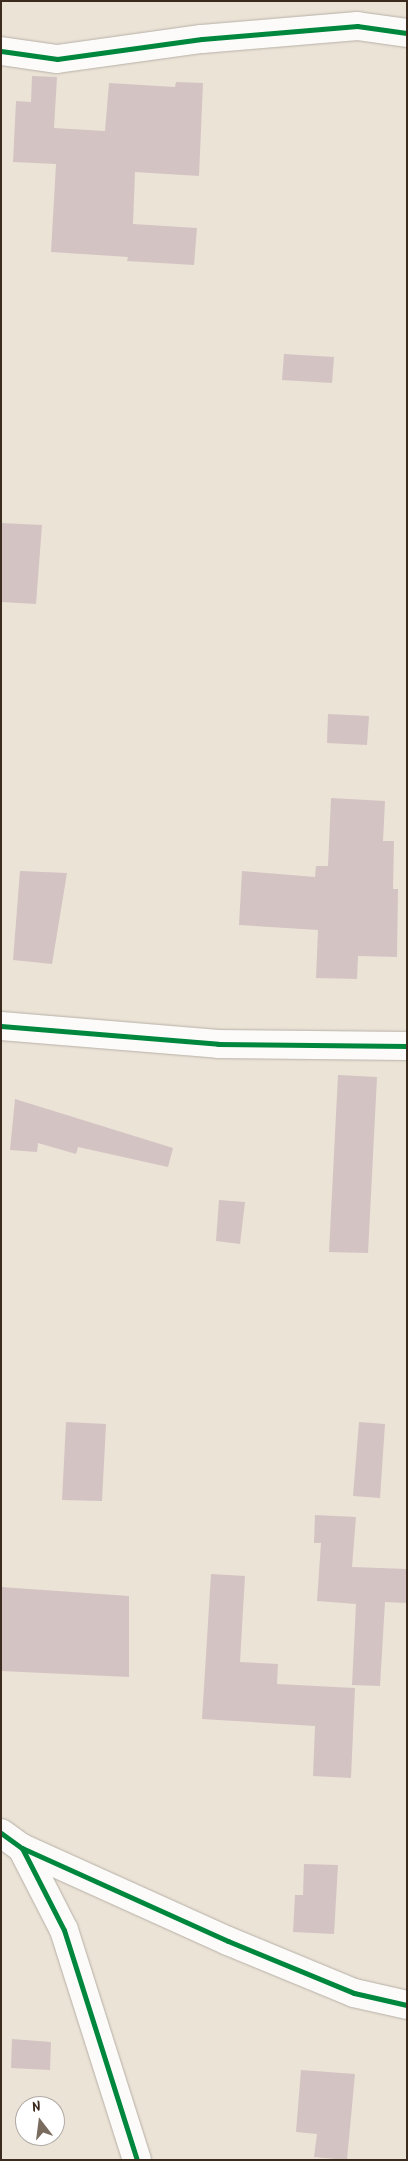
<!DOCTYPE html>
<html>
<head>
<meta charset="utf-8">
<style>
  body { margin:0 }
  #map { position:relative; width:408px; height:2161px; overflow:hidden; background:#ebe3d6; font-family:Kalam,sans-serif }
  div>[style] { position:absolute }
  [style*='--x'] { left:calc(var(--x)*1px); top:calc(var(--y)*1px); width:calc(var(--w)*1px); rotate:calc(var(--a)*1deg) }
  .building>* { inset:0; background:#d4c3c3 }
  .roads { filter:drop-shadow(0 0 1px #b7b0a7) drop-shadow(0 0 1px #b7b0a7) }
  .minor>* { height:28px; margin:-14px; padding:0 14px; transform-origin:14px; border-radius:14px; background:#fcfbf9 }
  .cycleway>* { height:5px; margin:-2.5px; padding:0 2.5px; transform-origin:2.5px; border-radius:2.5px; background:#00873e }
  span { translate:-50% -50%; white-space:nowrap; text-align:center; line-height:1.15; -webkit-text-stroke:4px #fff; paint-order:stroke }
  .frame { position:absolute; inset:0; border:2px solid #3b2a1e; pointer-events:none }
  .north { position:absolute; left:15px; top:2096px; width:50px; height:50px; box-sizing:border-box; background:#fff; border:1px solid #b1aaa5; border-radius:50%; rotate:345deg; font-size:14px; font-weight:700; line-height:20px; text-align:center; color:#3b2a1e }
  .north::after { content:''; display:block; margin:auto; width:18px; height:22px; background:#796b5e; clip-path:polygon(50% 0,100% 100%,50% 72%,0 100%) }
</style>
</head>
<body>
<div id="map">
  <div class="building">
    <i style="clip-path:polygon(32px 76px,57px 77px,54px 128px,105px 131px,109px 83px,175px 87px,176px 82px,203px 83px,199px 176px,135px 172px,133px 224px,197px 228px,194px 265px,127px 261px,128px 257px,51px 252px,56px 164px,13px 162px,16px 101px,31px 102px)"></i>
    <i style="clip-path:polygon(284px 354px,334px 357px,332px 383px,282px 380px)"></i>
    <i style="clip-path:polygon(1px 523px,42px 525px,36px 604px,1px 602px)"></i>
    <i style="clip-path:polygon(328px 714px,369px 716px,367px 745px,327px 743px)"></i>
    <i style="clip-path:polygon(331px 798px,385px 801px,383px 841px,394px 841px,393px 889px,398px 889px,397px 957px,358px 956px,357px 979px,316px 978px,318px 930px,239px 925px,242px 871px,315px 877px,316px 866px,328px 866px)"></i>
    <i style="clip-path:polygon(20px 871px,67px 873px,52px 964px,13px 960px)"></i>
    <i style="clip-path:polygon(338px 1075px,377px 1077px,368px 1253px,329px 1252px)"></i>
    <i style="clip-path:polygon(15px 1099px,173px 1148px,168px 1167px,78px 1147px,76px 1154px,38px 1143px,37px 1152px,10px 1150px)"></i>
    <i style="clip-path:polygon(219px 1200px,245px 1202px,240px 1244px,216px 1241px)"></i>
    <i style="clip-path:polygon(66px 1422px,106px 1424px,102px 1501px,62px 1500px)"></i>
    <i style="clip-path:polygon(359px 1422px,385px 1424px,380px 1498px,353px 1496px)"></i>
    <i style="clip-path:polygon(315px 1515px,356px 1517px,352px 1567px,407px 1569px,407px 1603px,385px 1602px,380px 1686px,352px 1685px,356px 1604px,317px 1601px,321px 1543px,314px 1543px)"></i>
    <i style="clip-path:polygon(211px 1574px,245px 1576px,240px 1662px,278px 1664px,277px 1684px,355px 1688px,351px 1778px,313px 1776px,315px 1726px,202px 1719px)"></i>
    <i style="clip-path:polygon(1px 1587px,129px 1596px,129px 1677px,1px 1671px)"></i>
    <i style="clip-path:polygon(304px 1864px,338px 1865px,334px 1934px,293px 1932px,295px 1895px,303px 1895px)"></i>
    <i style="clip-path:polygon(12px 2039px,51px 2042px,50px 2070px,11px 2068px)"></i>
    <i style="clip-path:polygon(301px 2070px,355px 2074px,347px 2160px,314px 2157px,317px 2134px,296px 2132px)"></i>
  </div>
  <div class="roads">
    <div class="minor">
      <i style="--x:1;--y:51;--w:57;--a:8.1"></i>
      <i style="--x:57;--y:59;--w:146;--a:-7.9"></i>
      <i style="--x:202;--y:39;--w:156;--a:-4.8"></i>
      <i style="--x:357;--y:26;--w:50;--a:8"></i>
      <i style="--x:1;--y:1026;--w:218;--a:4.7"></i>
      <i style="--x:218;--y:1044;--w:189;--a:0.6"></i>
      <i style="--x:1;--y:1833;--w:26;--a:36"></i>
      <i style="--x:22;--y:1848;--w:226;--a:24.3"></i>
      <i style="--x:228;--y:1941;--w:136;--a:22.4"></i>
      <i style="--x:354;--y:1993;--w:54;--a:12.8"></i>
      <i style="--x:22;--y:1848;--w:92;--a:62.9"></i>
      <i style="--x:64;--y:1930;--w:241;--a:72.4"></i>
    </div>
  </div>
  <div class="cycleway">
    <i style="--x:1;--y:51;--w:57;--a:8.1"></i>
    <i style="--x:57;--y:59;--w:146;--a:-7.9"></i>
    <i style="--x:202;--y:39;--w:156;--a:-4.8"></i>
    <i style="--x:357;--y:26;--w:50;--a:8"></i>
    <i style="--x:1;--y:1026;--w:218;--a:4.7"></i>
    <i style="--x:218;--y:1044;--w:189;--a:0.6"></i>
    <i style="--x:1;--y:1833;--w:26;--a:36"></i>
    <i style="--x:22;--y:1848;--w:226;--a:24.3"></i>
    <i style="--x:228;--y:1941;--w:136;--a:22.4"></i>
    <i style="--x:354;--y:1993;--w:54;--a:12.8"></i>
    <i style="--x:22;--y:1848;--w:92;--a:62.9"></i>
    <i style="--x:64;--y:1930;--w:241;--a:72.4"></i>
  </div>
  <div class="frame"></div>
  <div class="north">N</div>
</div>
</body>
</html>
